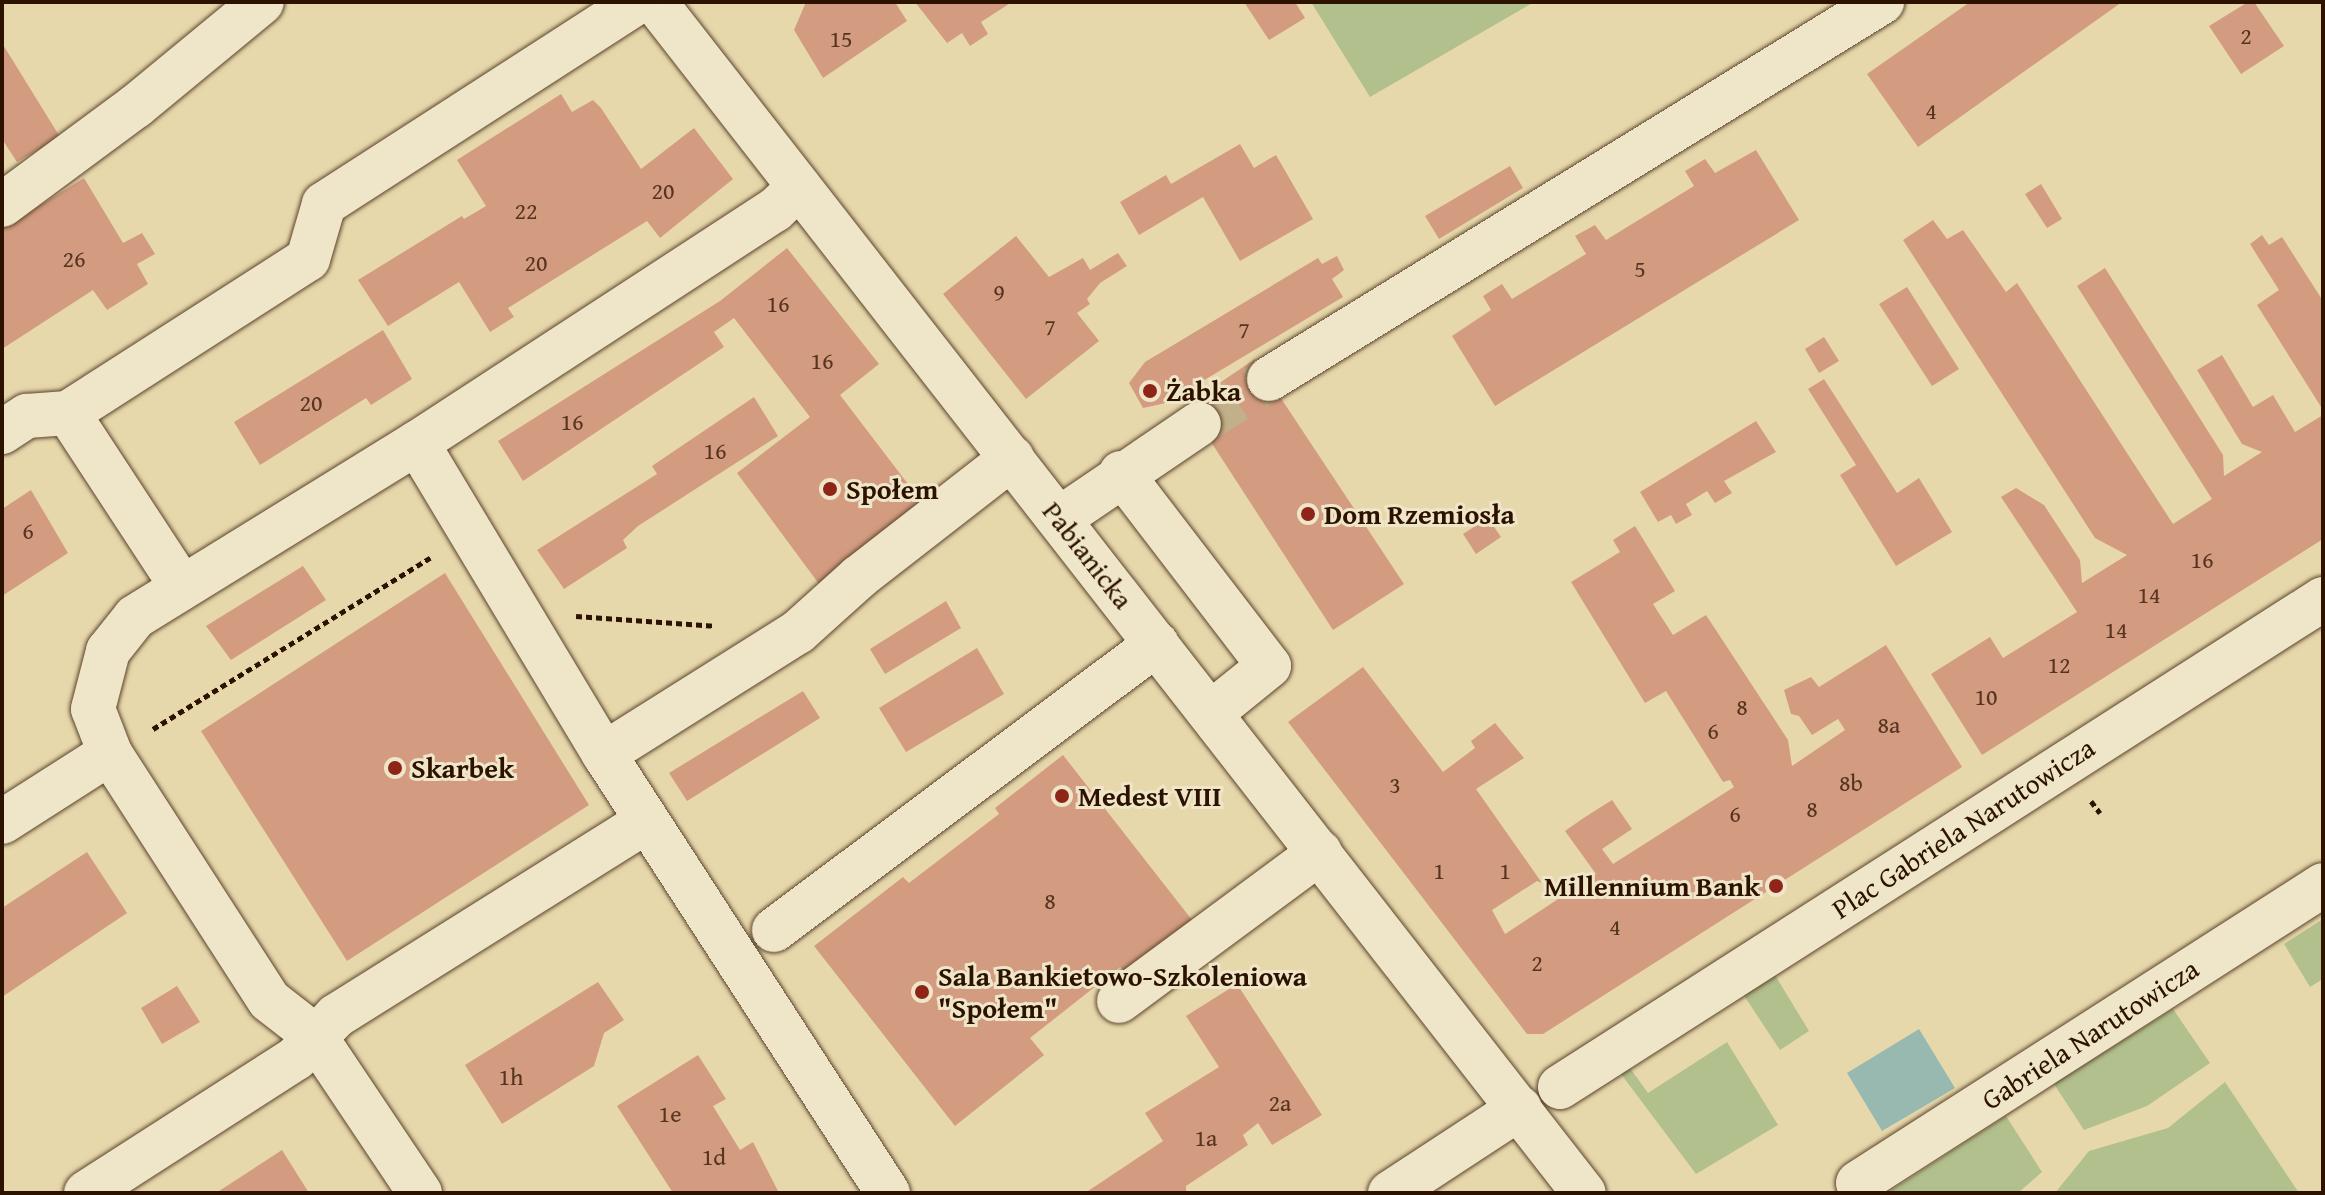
<!DOCTYPE html>
<html>
<head>
<meta charset="utf-8">
<style>
  body { margin:0 }
  #map { position:relative; width:2325px; height:1195px; overflow:hidden; background:#e7d8ac; font-family:"Gentium Book Plus",serif }
  div>[style] { position:absolute }
  [style*='--x'] { left:calc(var(--x)*1px); top:calc(var(--y)*1px); width:calc(var(--w)*1px); rotate:calc(var(--a)*1deg) }
  .green>* { inset:0; background:#b1c08d }
  .water>* { inset:0; background:#98b9b0 }
  .building>* { inset:0; background:#d39c80 }
  .minor-tunnel>* { height:44px; margin-top:-22px; transform-origin:0; background:repeating-linear-gradient(90deg,#c2b08a 0 44px,transparent 0 66px) }
  .path>* { height:5px; margin-top:-2.5px; transform-origin:0; background:repeating-linear-gradient(90deg,#2d1200 0 6px,transparent 0 10px) }
  .roads { filter:drop-shadow(0 0 2px #5c442b) drop-shadow(0 0 2px #5c442b) }
  .minor>* { height:44px; margin:-22px; padding:0 22px; transform-origin:22px; border-radius:22px; background:#efe6c9 }
  .dots>* { width:22px; height:22px; translate:-50% -50%; box-sizing:border-box; border:4px solid #efe6c9; border-radius:50% }
  span { translate:-50% -50%; white-space:nowrap; text-align:center; line-height:1.15; -webkit-text-stroke:6px #efe6c9; paint-order:stroke }
  .number-label { font-size:24px; color:#563420 }
  .number-label span { -webkit-text-stroke-width:0 }
  .poi-label { font-size:28px; color:#2d1200; font-weight:700 }
  .left { translate:0 -50%; text-align:left }
  .right { translate:-100% -50%; text-align:right }
  .street-label { font-size:28px; color:#2d1200 }
  .frame { position:absolute; inset:0; border:4px solid #2d1200; pointer-events:none }
</style>
</head>
<body>
<div id="map">
  <div class="green">
    <i style="clip-path:polygon(1311px 2px,1534px 2px,1370px 97px)"></i>
    <i style="clip-path:polygon(2323px 919px,2323px 979px,2310px 987px,2284px 944px)"></i>
    <i style="clip-path:polygon(1772px 970px,1809px 1031px,1780px 1050px,1741px 991px)"></i>
    <i style="clip-path:polygon(2173px 1009px,2210px 1063px,2147px 1106px,2084px 1130px,2054px 1084px)"></i>
    <i style="clip-path:polygon(1727px 1042px,1778px 1125px,1696px 1174px,1618px 1070px,1627px 1064px,1648px 1093px)"></i>
    <i style="clip-path:polygon(2225px 1082px,2299px 1193px,2055px 1193px,2089px 1151px,2168px 1128px)"></i>
    <i style="clip-path:polygon(2006px 1116px,2042px 1172px,2018px 1193px,1887px 1193px)"></i>
  </div>
  <div class="water">
    <i style="clip-path:polygon(1919px 1029px,1955px 1088px,1882px 1131px,1847px 1073px)"></i>
  </div>
  <div class="building">
    <i style="clip-path:polygon(806px 2px,895px 2px,907px 21px,823px 78px,794px 30px)"></i>
    <i style="clip-path:polygon(915px 2px,1012px 2px,981px 22px,988px 34px,970px 46px,962px 33px,947px 43px)"></i>
    <i style="clip-path:polygon(1244px 2px,1295px 2px,1305px 18px,1269px 40px)"></i>
    <i style="clip-path:polygon(1970px 2px,2122px 2px,1918px 147px,1867px 74px)"></i>
    <i style="clip-path:polygon(2248px 2px,2254px 2px,2284px 46px,2241px 74px,2209px 26px)"></i>
    <i style="clip-path:polygon(2px 43px,60px 137px,17px 162px,2px 139px)"></i>
    <i style="clip-path:polygon(561px 94px,572px 112px,593px 100px,601px 108px,641px 169px,694px 128px,733px 179px,660px 238px,647px 221px,508px 308px,514px 317px,490px 332px,459px 282px,388px 326px,358px 280px,462px 216px,464px 219px,486px 206px,457px 160px)"></i>
    <i style="clip-path:polygon(1240px 144px,1254px 168px,1276px 155px,1313px 219px,1240px 261px,1203px 197px,1139px 235px,1120px 202px,1166px 175px,1171px 184px)"></i>
    <i style="clip-path:polygon(1756px 150px,1799px 220px,1495px 406px,1452px 336px,1491px 310px,1483px 296px,1502px 284px,1512px 299px,1586px 254px,1575px 236px,1595px 225px,1606px 240px,1694px 186px,1685px 171px,1705px 159px,1715px 173px)"></i>
    <i style="clip-path:polygon(1510px 166px,1523px 188px,1439px 239px,1425px 216px)"></i>
    <i style="clip-path:polygon(84px 178px,123px 243px,142px 233px,155px 254px,137px 264px,148px 284px,107px 310px,93px 290px,2px 349px,2px 229px)"></i>
    <i style="clip-path:polygon(2041px 184px,2062px 219px,2047px 228px,2025px 194px)"></i>
    <i style="clip-path:polygon(1933px 220px,1947px 239px,1963px 230px,2006px 292px,2017px 283px,2173px 524px,2212px 499px,2077px 286px,2105px 268px,2223px 455px,2224px 476px,2262px 452px,2242px 444px,2197px 370px,2222px 355px,2253px 407px,2273px 395px,2295px 432px,2323px 415px,2323px 539px,1982px 755px,1931px 674px,1990px 637px,2003px 658px,2077px 612px,2001px 497px,2016px 488px,2044px 505px,2080px 560px,2082px 583px,2127px 555px,2095px 538px,1903px 240px)"></i>
    <i style="clip-path:polygon(2262px 235px,2269px 245px,2282px 237px,2323px 301px,2323px 410px,2257px 305px,2279px 290px,2250px 244px)"></i>
    <i style="clip-path:polygon(1016px 236px,1049px 277px,1083px 258px,1090px 270px,1118px 253px,1127px 266px,1100px 283px,1087px 299px,1090px 304px,1077px 313px,1099px 341px,1026px 399px,943px 294px)"></i>
    <i style="clip-path:polygon(787px 248px,879px 364px,840px 395px,924px 505px,819px 584px,737px 473px,810px 417px,734px 318px,714px 332px,724px 347px,523px 481px,498px 441px,720px 301px)"></i>
    <i style="clip-path:polygon(1337px 256px,1344px 270px,1332px 279px,1343px 297px,1166px 403px,1143px 408px,1129px 383px,1145px 362px,1318px 258px,1322px 264px)"></i>
    <i style="clip-path:polygon(1907px 287px,1959px 369px,1932px 386px,1879px 304px)"></i>
    <i style="clip-path:polygon(383px 330px,412px 379px,371px 405px,366px 398px,260px 465px,234px 422px)"></i>
    <i style="clip-path:polygon(1824px 337px,1839px 361px,1819px 373px,1805px 349px)"></i>
    <i style="clip-path:polygon(1255px 359px,1404px 584px,1333px 630px,1187px 405px)"></i>
    <i style="clip-path:polygon(1824px 379px,1897px 493px,1919px 478px,1952px 532px,1896px 566px,1840px 475px,1856px 465px,1808px 389px)"></i>
    <i style="clip-path:polygon(754px 397px,778px 436px,638px 526px,623px 540px,627px 548px,564px 589px,537px 550px,657px 474px,652px 466px)"></i>
    <i style="clip-path:polygon(1756px 421px,1776px 452px,1724px 481px,1732px 493px,1715px 503px,1707px 491px,1686px 504px,1692px 515px,1676px 524px,1671px 515px,1658px 522px,1640px 492px)"></i>
    <i style="clip-path:polygon(31px 490px,68px 553px,2px 596px,2px 509px)"></i>
    <i style="clip-path:polygon(1488px 518px,1501px 537px,1476px 554px,1463px 534px)"></i>
    <i style="clip-path:polygon(1635px 526px,1675px 591px,1653px 604px,1673px 635px,1706px 615px,1788px 740px,1792px 766px,1845px 730px,1838px 719px,1812px 735px,1799px 716px,1791px 714px,1784px 690px,1811px 677px,1819px 687px,1886px 645px,1962px 767px,1543px 1034px,1527px 1034px,1288px 722px,1363px 667px,1443px 772px,1475px 748px,1471px 741px,1495px 723px,1524px 758px,1476px 789px,1542px 883px,1537px 881px,1492px 910px,1505px 934px,1596px 874px,1565px 831px,1582px 819px,1612px 800px,1632px 829px,1602px 849px,1613px 864px,1734px 787px,1730px 780px,1723px 782px,1666px 691px,1645px 703px,1571px 582px,1620px 552px,1613px 540px)"></i>
    <i style="clip-path:polygon(303px 566px,326px 600px,231px 660px,206px 626px)"></i>
    <i style="clip-path:polygon(445px 573px,589px 805px,347px 961px,201px 731px)"></i>
    <i style="clip-path:polygon(946px 601px,961px 628px,885px 674px,870px 649px)"></i>
    <i style="clip-path:polygon(977px 648px,1004px 694px,906px 752px,879px 708px)"></i>
    <i style="clip-path:polygon(803px 691px,820px 718px,687px 801px,669px 773px)"></i>
    <i style="clip-path:polygon(1063px 755px,1192px 920px,1125px 972px,1120px 967px,1030px 1038px,1044px 1055px,955px 1126px,814px 946px,903px 877px,909px 883px,999px 814px,995px 808px)"></i>
    <i style="clip-path:polygon(87px 852px,127px 913px,2px 997px,2px 908px)"></i>
    <i style="clip-path:polygon(598px 982px,624px 1020px,604px 1033px,594px 1066px,502px 1124px,465px 1065px)"></i>
    <i style="clip-path:polygon(1237px 984px,1322px 1115px,1272px 1145px,1258px 1123px,1243px 1135px,1248px 1145px,1186px 1186px,1186px 1193px,1085px 1193px,1163px 1141px,1145px 1113px,1219px 1067px,1186px 1016px)"></i>
    <i style="clip-path:polygon(177px 986px,200px 1022px,162px 1044px,141px 1008px)"></i>
    <i style="clip-path:polygon(698px 1055px,726px 1099px,713px 1106px,740px 1150px,753px 1142px,779px 1193px,673px 1193px,617px 1106px)"></i>
    <i style="clip-path:polygon(282px 1150px,309px 1193px,216px 1193px)"></i>
  </div>
  <div class="minor-tunnel">
    <i style="--x:1199;--y:424;--w:83;--a:-32.7"></i>
  </div>
  <div class="path">
    <i style="--x:576;--y:616;--w:138;--a:4.1"></i>
    <i style="--x:153;--y:729;--w:326;--a:-31.7"></i>
    <i style="--x:2091;--y:801;--w:15;--a:53"></i>
  </div>
  <div class="roads">
    <div class="minor">
      <i style="--x:655;--y:2;--w:1510;--a:52.05"></i>
      <i style="--x:2;--y:205;--w:167;--a:-36.5"></i>
      <i style="--x:136;--y:106;--w:163;--a:-39.5"></i>
      <i style="--x:1269;--y:379;--w:720;--a:-31.59"></i>
      <i style="--x:68;--y:413;--w:285;--a:-32.7"></i>
      <i style="--x:308;--y:259;--w:57;--a:-73.8"></i>
      <i style="--x:324;--y:204;--w:373;--a:-32.8"></i>
      <i style="--x:2;--y:432;--w:30;--a:-33"></i>
      <i style="--x:27;--y:416;--w:41;--a:-4.2"></i>
      <i style="--x:68;--y:413;--w:208;--a:56.8"></i>
      <i style="--x:417;--y:443;--w:427;--a:-33.1"></i>
      <i style="--x:775;--y:210;--w:33;--a:-44"></i>
      <i style="--x:1121;--y:473;--w:243;--a:52.5"></i>
      <i style="--x:1269;--y:666;--w:75;--a:141"></i>
      <i style="--x:1059;--y:519;--w:169;--a:-34.2"></i>
      <i style="--x:604;--y:754;--w:229;--a:-32.2"></i>
      <i style="--x:798;--y:632;--w:82;--a:-42"></i>
      <i style="--x:859;--y:577;--w:194;--a:-37.9"></i>
      <i style="--x:2;--y:822;--w:128;--a:-32.6"></i>
      <i style="--x:774;--y:930;--w:478;--a:-36.8"></i>
      <i style="--x:1119;--y:1001;--w:250;--a:-36.5"></i>
      <i style="--x:1560;--y:1087;--w:906;--a:-32.6"></i>
      <i style="--x:1858;--y:1183;--w:552;--a:-32.65"></i>
      <i style="--x:86;--y:1193;--w:250;--a:-32.7"></i>
      <i style="--x:296;--y:1058;--w:58;--a:-46.4"></i>
      <i style="--x:336;--y:1016;--w:367;--a:-32.1"></i>
      <i style="--x:420;--y:1193;--w:189;--a:-123.8"></i>
      <i style="--x:315;--y:1036;--w:58;--a:-142"></i>
      <i style="--x:269;--y:1000;--w:294;--a:-122.8"></i>
      <i style="--x:110;--y:753;--w:47;--a:-111.1"></i>
      <i style="--x:93;--y:709;--w:60;--a:-75.5"></i>
      <i style="--x:108;--y:651;--w:43;--a:-51.5"></i>
      <i style="--x:135;--y:617;--w:331;--a:-31.7"></i>
      <i style="--x:417;--y:443;--w:363;--a:59"></i>
      <i style="--x:604;--y:754;--w:523;--a:57.1"></i>
      <i style="--x:1390;--y:1193;--w:155;--a:-33.2"></i>
    </div>
  </div>
  <div class="dots">
    <i style="left:1150px;top:391px;background:#8f2418"></i>
    <i style="left:830px;top:489px;background:#8f2418"></i>
    <i style="left:1308px;top:514px;background:#8f2418"></i>
    <i style="left:395px;top:768px;background:#8f2418"></i>
    <i style="left:1062px;top:796px;background:#8f2418"></i>
    <i style="left:1776px;top:886px;background:#8f2418"></i>
    <i style="left:922px;top:992px;background:#8f2418"></i>
  </div>
  <div class="number-label">
    <span style="left:2246px;top:36px">2</span>
    <span style="left:841px;top:39px">15</span>
    <span style="left:1931px;top:111px">4</span>
    <span style="left:663px;top:191px">20</span>
    <span style="left:526px;top:211px">22</span>
    <span style="left:74px;top:259px">26</span>
    <span style="left:536px;top:263px">20</span>
    <span style="left:1640px;top:269px">5</span>
    <span style="left:999px;top:292px">9</span>
    <span style="left:778px;top:304px">16</span>
    <span style="left:1050px;top:327px">7</span>
    <span style="left:1244px;top:330px">7</span>
    <span style="left:822px;top:361px">16</span>
    <span style="left:311px;top:403px">20</span>
    <span style="left:572px;top:422px">16</span>
    <span style="left:715px;top:451px">16</span>
    <span style="left:28px;top:531px">6</span>
    <span style="left:2202px;top:560px">16</span>
    <span style="left:2149px;top:595px">14</span>
    <span style="left:2116px;top:630px">14</span>
    <span style="left:2059px;top:665px">12</span>
    <span style="left:1986px;top:697px">10</span>
    <span style="left:1742px;top:707px">8</span>
    <span style="left:1889px;top:725px">8a</span>
    <span style="left:1713px;top:731px">6</span>
    <span style="left:1851px;top:783px">8b</span>
    <span style="left:1395px;top:785px">3</span>
    <span style="left:1812px;top:809px">8</span>
    <span style="left:1735px;top:814px">6</span>
    <span style="left:1439px;top:871px">1</span>
    <span style="left:1505px;top:871px">1</span>
    <span style="left:1050px;top:901px">8</span>
    <span style="left:1615px;top:927px">4</span>
    <span style="left:1537px;top:963px">2</span>
    <span style="left:511px;top:1077px">1h</span>
    <span style="left:1280px;top:1103px">2a</span>
    <span style="left:670px;top:1114px">1e</span>
    <span style="left:1206px;top:1138px">1a</span>
    <span style="left:714px;top:1157px">1d</span>
  </div>
  <div class="poi-label">
    <span class="left" style="left:1166px;top:391px">Żabka</span>
    <span class="left" style="left:846px;top:489px">Społem</span>
    <span class="left" style="left:1324px;top:514px">Dom Rzemiosła</span>
    <span class="left" style="left:411px;top:768px">Skarbek</span>
    <span class="left" style="left:1078px;top:796px">Medest VIII</span>
    <span class="right" style="left:1760px;top:886px">Millennium Bank</span>
    <span class="left" style="left:938px;top:992px">Sala Bankietowo-Szkoleniowa<br>"Społem"</span>
  </div>
  <div class="street-label">
    <span style="left:1088px;top:555px;rotate:52deg">Pabianicka</span>
    <span style="left:1963px;top:828px;rotate:-33deg">Plac Gabriela Narutowicza</span>
    <span style="left:2090px;top:1034px;rotate:-33deg">Gabriela Narutowicza</span>
  </div>
  <div class="frame"></div>
</div>
</body>
</html>
